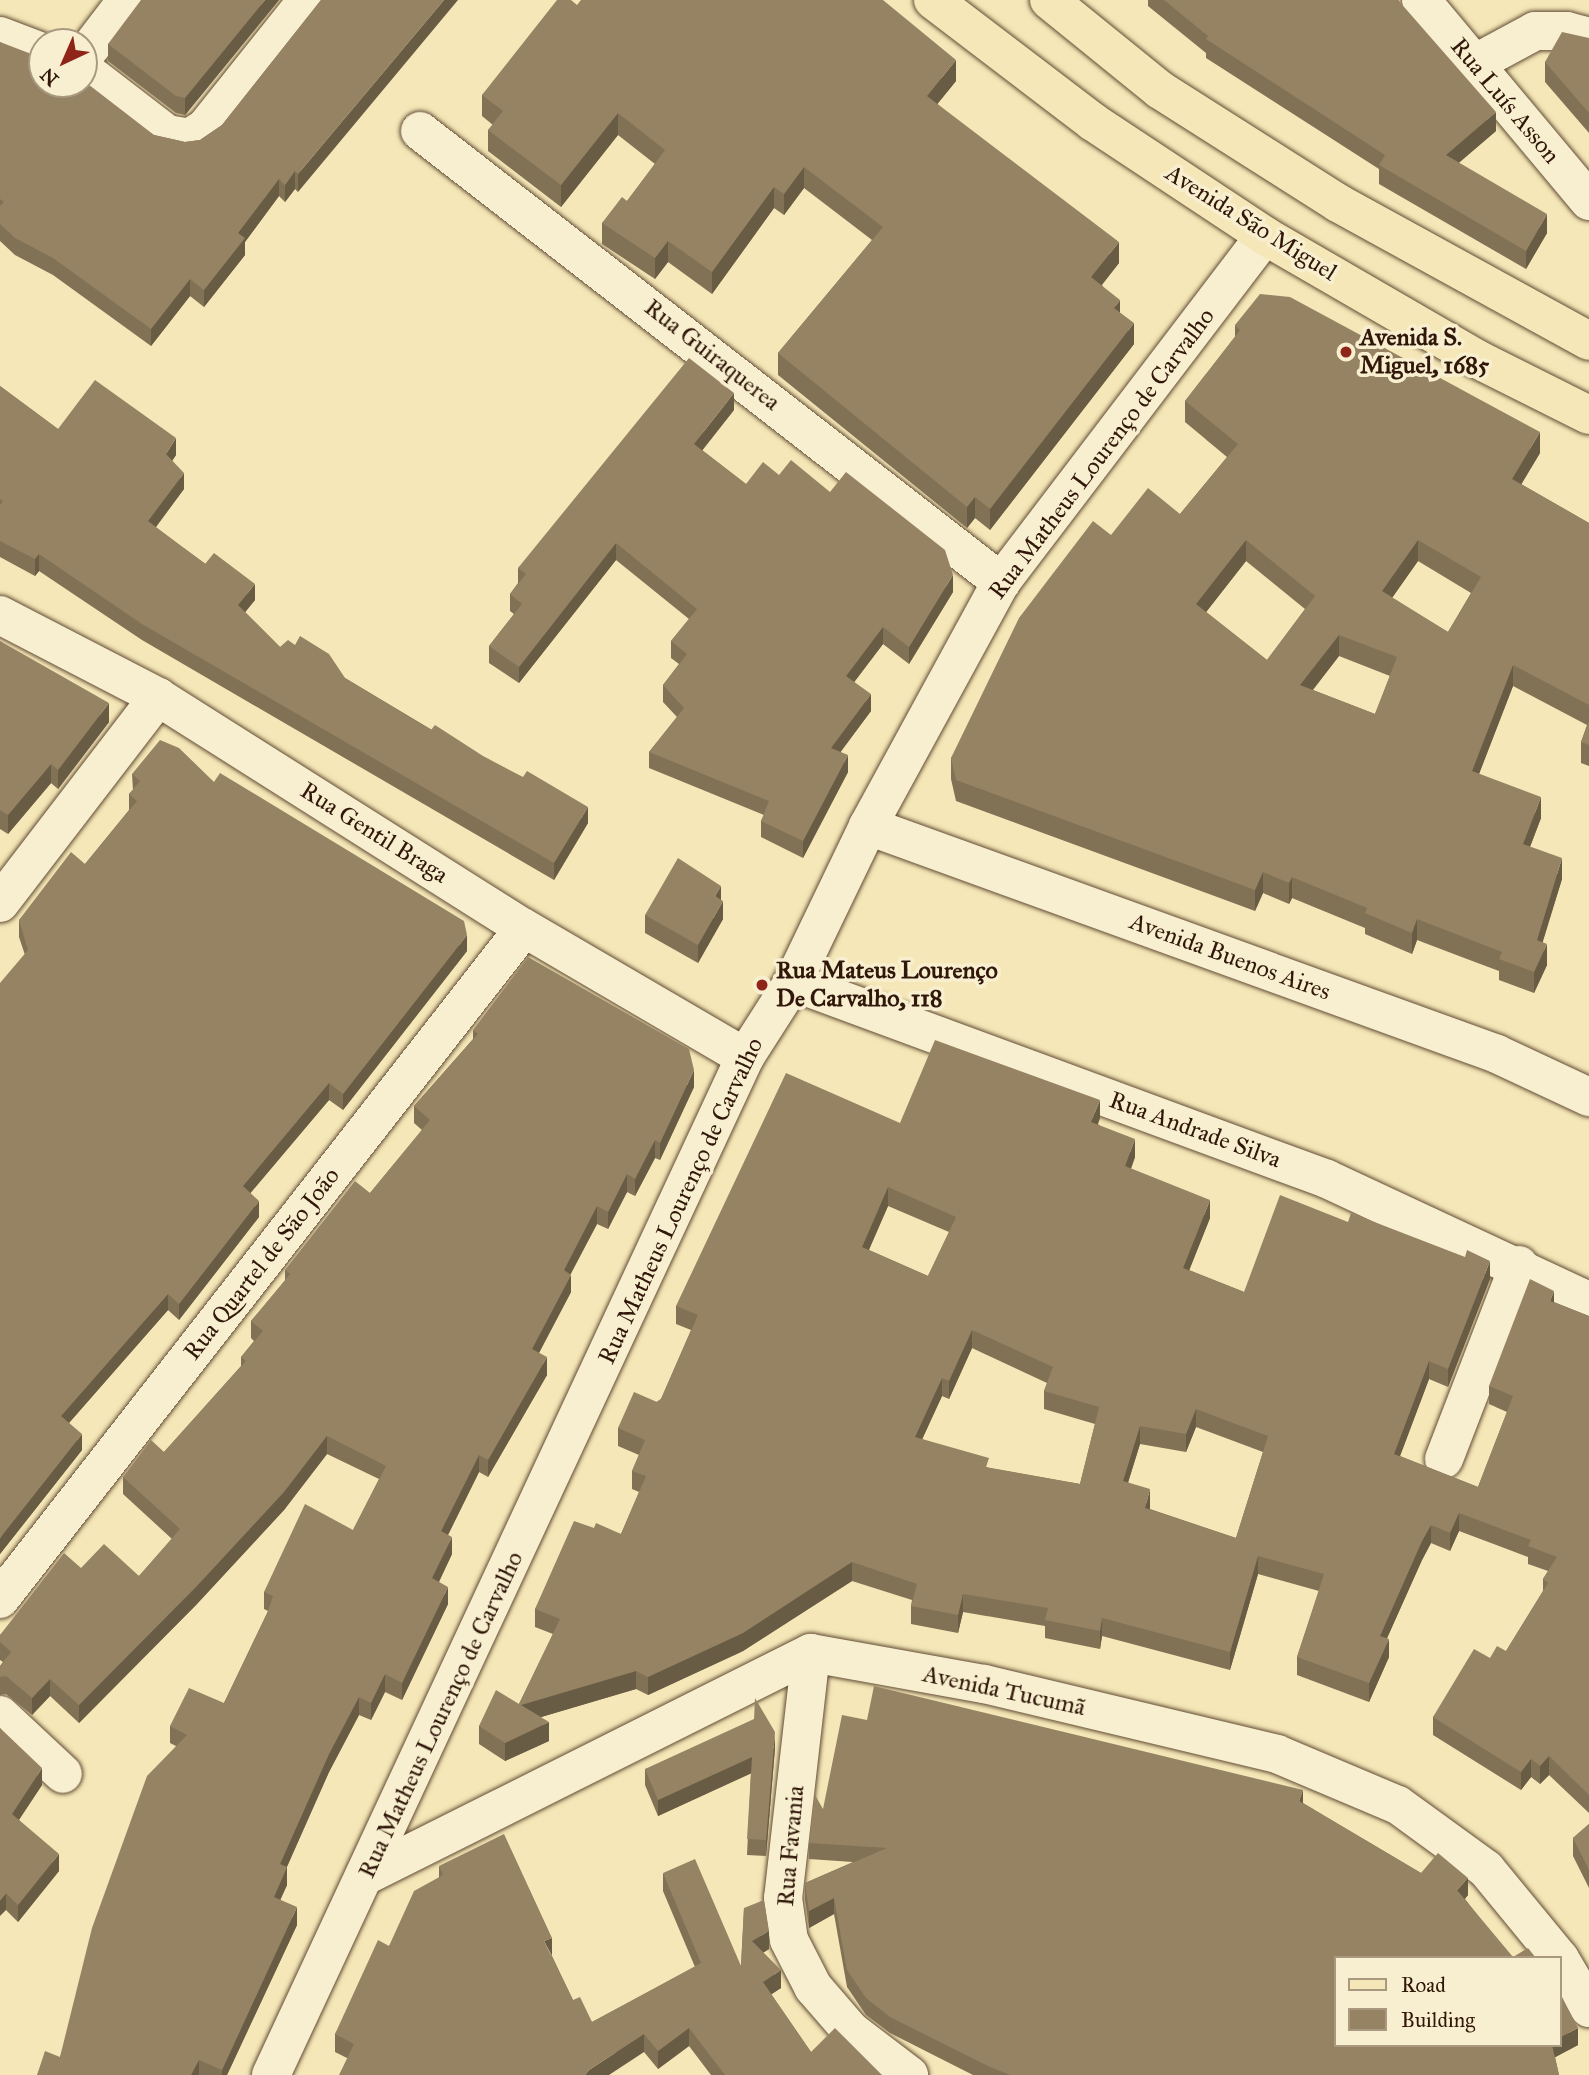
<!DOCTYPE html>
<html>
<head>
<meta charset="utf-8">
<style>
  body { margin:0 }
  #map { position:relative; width:1589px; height:2075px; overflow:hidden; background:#f5e7b7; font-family:"IM FELL Great Primer",serif }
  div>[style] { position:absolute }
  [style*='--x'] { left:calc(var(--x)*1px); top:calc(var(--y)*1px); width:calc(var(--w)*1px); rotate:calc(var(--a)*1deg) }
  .roads { filter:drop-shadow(0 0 2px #614b34) drop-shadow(0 0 2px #614b34) }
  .minor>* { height:38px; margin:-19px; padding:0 19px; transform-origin:19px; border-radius:19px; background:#f8efd0 }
  .major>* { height:38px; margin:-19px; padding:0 19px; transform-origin:19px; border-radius:19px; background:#f5e7b7 }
  .wall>* { inset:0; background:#817155 }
  .shaded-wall>* { inset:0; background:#695c45 }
  .building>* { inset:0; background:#968363 }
  .dots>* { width:19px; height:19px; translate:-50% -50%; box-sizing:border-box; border:4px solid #f8efd0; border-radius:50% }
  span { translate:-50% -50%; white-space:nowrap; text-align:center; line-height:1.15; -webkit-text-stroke:7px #f8efd0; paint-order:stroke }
  .street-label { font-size:24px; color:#301709 }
  .poi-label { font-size:24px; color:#301709; font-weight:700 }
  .left { translate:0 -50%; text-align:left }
  .legend { position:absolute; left:1334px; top:1956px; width:228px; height:91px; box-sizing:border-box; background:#f8efd0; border:2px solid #a89980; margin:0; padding:9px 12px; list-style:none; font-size:21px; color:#301709 }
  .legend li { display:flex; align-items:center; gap:14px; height:35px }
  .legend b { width:35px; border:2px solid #a89980 }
  .north { position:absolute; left:28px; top:28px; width:70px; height:70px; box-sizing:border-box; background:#f8efd0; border:2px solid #a89980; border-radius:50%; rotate:224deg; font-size:19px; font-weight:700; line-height:28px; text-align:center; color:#301709 }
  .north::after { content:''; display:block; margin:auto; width:24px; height:32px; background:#8f2418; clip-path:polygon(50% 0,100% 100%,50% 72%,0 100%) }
</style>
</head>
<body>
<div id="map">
  <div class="roads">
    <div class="minor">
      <i style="--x:1421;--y:0;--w:262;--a:50.1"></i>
      <i style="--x:0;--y:36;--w:45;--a:20.9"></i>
      <i style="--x:84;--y:56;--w:71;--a:-52.5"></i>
      <i style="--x:1474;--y:64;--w:69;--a:-28.4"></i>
      <i style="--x:1535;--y:31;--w:32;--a:0"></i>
      <i style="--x:1567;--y:31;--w:23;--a:15"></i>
      <i style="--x:84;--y:70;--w:105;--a:37.6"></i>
      <i style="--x:167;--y:134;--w:22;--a:10"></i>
      <i style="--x:189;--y:138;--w:19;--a:-32"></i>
      <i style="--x:205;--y:128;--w:164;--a:-51.4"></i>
      <i style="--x:420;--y:131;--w:736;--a:37.82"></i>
      <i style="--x:0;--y:615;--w:178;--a:27.4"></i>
      <i style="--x:158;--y:697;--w:433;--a:32.3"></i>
      <i style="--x:524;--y:928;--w:256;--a:30.3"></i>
      <i style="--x:868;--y:826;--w:669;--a:19.92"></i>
      <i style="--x:1497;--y:1054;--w:102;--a:25.1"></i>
      <i style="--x:0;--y:903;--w:260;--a:-52.5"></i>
      <i style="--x:793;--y:982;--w:569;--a:20.25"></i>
      <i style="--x:1327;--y:1179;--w:289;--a:25"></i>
      <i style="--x:1444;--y:1459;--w:208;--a:-68.9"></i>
      <i style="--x:0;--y:1599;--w:851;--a:-52.01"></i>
      <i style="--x:811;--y:1653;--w:247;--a:96.5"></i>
      <i style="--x:783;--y:1898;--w:42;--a:81.9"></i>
      <i style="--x:789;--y:1940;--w:53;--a:62.9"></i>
      <i style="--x:813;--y:1987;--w:58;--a:49.2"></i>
      <i style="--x:851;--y:2031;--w:73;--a:37.2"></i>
      <i style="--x:0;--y:1715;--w:86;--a:43.1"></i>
      <i style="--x:367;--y:1875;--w:496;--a:-26.6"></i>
      <i style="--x:811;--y:1653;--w:176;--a:10.2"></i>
      <i style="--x:984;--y:1684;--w:301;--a:13.4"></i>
      <i style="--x:1277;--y:1754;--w:131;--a:22.9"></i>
      <i style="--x:1398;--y:1805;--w:109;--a:36"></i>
      <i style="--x:1486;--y:1869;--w:117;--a:50.6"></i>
      <i style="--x:1560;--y:1959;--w:57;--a:59.4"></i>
      <i style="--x:271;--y:2075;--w:1123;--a:-65.03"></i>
      <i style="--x:745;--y:1057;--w:89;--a:-57.4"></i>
      <i style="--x:793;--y:982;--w:173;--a:-64.3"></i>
      <i style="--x:868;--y:826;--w:278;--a:-61.4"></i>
      <i style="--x:1001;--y:582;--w:435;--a:-52.7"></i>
    </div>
    <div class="major">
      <i style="--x:933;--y:0;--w:201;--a:37.3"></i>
      <i style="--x:1093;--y:122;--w:206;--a:33.5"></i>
      <i style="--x:1265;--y:236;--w:245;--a:30.1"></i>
      <i style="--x:1477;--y:359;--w:125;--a:26.6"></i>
      <i style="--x:1049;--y:0;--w:143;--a:39"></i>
      <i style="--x:1160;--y:90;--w:211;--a:32.4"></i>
      <i style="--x:1338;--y:203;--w:286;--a:28.8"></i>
    </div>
  </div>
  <div class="wall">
    <i style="clip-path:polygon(279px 0,185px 115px,176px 113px,108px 61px,108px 44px)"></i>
    <i style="clip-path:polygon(321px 0,298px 192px,295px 189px,285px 202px,279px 196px,245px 242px,245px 255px,204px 307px,190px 296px,151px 346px,53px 275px,15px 255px,0 241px,0 42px,154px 135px,185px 142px,200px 140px,222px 125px)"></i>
    <i style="clip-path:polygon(1148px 0,1398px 0,1496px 131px,1458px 163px,1547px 233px,1526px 269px,1379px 184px,1379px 169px,1206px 58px,1206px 53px,1148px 6px)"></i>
    <i style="clip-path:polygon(577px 5px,956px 81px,937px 104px,1119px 263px,1102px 285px,1120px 313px,1134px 344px,990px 530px,975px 518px,967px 528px,778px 375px,778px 353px,872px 240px,804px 188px,784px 215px,774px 208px,712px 294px,668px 262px,655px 279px,602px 244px,602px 223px,627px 201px,655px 164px,618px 135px,561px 207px,488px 151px,488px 130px,493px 125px,482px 116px,482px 95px)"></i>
    <i style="clip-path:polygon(1589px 38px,1589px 133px,1545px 82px,1545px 62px)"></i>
    <i style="clip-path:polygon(evenodd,1235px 325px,1540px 453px,1521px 484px,1589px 523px,1589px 766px,1581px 763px,1581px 742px,1587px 725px,1513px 686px,1479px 774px,1541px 818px,1530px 847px,1562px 879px,1542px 942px,1547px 965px,1534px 993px,1499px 980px,1499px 971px,1417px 940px,1412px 954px,1365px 934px,1365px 928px,1292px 898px,1289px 904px,1263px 893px,1255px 911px,956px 801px,951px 779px,951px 758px,1111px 535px,1180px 514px,1227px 457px,1185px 422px,1185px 401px,1235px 337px,1235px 325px,1246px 561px,1305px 609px,1267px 660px,1206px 612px,1246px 561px,1235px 325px,1418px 561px,1471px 593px,1448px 632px,1392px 598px,1418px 561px,1235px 325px,1339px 656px,1390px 676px,1375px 714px,1313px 690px,1339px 656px)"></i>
    <i style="clip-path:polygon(0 386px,58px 429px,176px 455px,172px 461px,184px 489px,155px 527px,255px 600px,245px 612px,280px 647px,345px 678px,588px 823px,554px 880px,142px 640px,39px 571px,35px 576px,0 557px)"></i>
    <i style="clip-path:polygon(734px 410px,702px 450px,746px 484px,779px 475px,953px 592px,909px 664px,883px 644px,854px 682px,871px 711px,840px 752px,848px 772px,803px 858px,761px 837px,761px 821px,764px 815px,649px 768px,649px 752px,677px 717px,663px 702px,663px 685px,679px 664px,671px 658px,671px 641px,689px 619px,616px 560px,519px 683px,489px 663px,489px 646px,514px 614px,510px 611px,510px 594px,518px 583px,518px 568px)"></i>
    <i style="clip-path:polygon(0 641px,109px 722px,58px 789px,51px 783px,8px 834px,0 829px)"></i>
    <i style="clip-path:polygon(132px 774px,214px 782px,467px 951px,343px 1110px,329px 1100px,250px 1193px,259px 1217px,179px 1320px,168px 1310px,69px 1423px,82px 1450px,0 1554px,25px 955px,19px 937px,19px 920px,85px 864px,129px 810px,129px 794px,133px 790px)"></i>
    <i style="clip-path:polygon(645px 915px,723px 919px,698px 963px,645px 933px)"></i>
    <i style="clip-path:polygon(473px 1030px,694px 1087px,660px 1160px,655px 1158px,635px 1196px,627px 1192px,608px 1229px,597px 1224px,570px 1274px,571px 1292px,539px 1353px,547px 1375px,488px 1477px,479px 1472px,448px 1535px,452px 1554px,439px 1582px,448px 1604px,402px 1700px,385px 1692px,371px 1720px,359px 1715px,329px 1772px,287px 1867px,287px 1885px,280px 1900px,297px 1925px,227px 2075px,37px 2075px,60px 2057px,176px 1746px,170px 1743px,170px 1726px,224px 1703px,268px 1611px,264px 1609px,264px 1592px,353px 1530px,379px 1479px,327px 1454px,284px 1510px,196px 1605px,79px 1723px,50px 1696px,32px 1715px,6px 1694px,0 1695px,0 1666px,3px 1662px,0 1660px,0 1635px,81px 1568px,139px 1576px,172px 1539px,123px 1494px,123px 1477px,164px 1452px,241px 1366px,241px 1357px,254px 1341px,251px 1338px,251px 1321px,285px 1281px,285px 1270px,370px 1193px,422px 1130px,414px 1123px,414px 1106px,473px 1039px)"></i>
    <i style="clip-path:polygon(evenodd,1100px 1118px,1098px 1124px,1135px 1157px,1131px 1169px,1210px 1218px,1189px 1270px,1244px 1292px,1490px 1279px,1448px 1387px,1429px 1379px,1400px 1456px,1478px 1487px,1507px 1412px,1489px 1404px,1489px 1386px,1554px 1302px,1589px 1316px,1589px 1813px,1549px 1775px,1540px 1784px,1531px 1777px,1521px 1790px,1433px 1735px,1433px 1717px,1490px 1658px,1506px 1651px,1543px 1591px,1543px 1579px,1548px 1571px,1528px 1564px,1528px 1557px,1459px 1531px,1450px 1551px,1431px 1543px,1422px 1560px,1387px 1638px,1389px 1657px,1369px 1702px,1297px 1675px,1297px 1657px,1319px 1591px,1258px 1574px,1230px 1670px,1102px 1636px,1100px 1649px,1045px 1638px,1045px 1626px,963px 1612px,958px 1633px,911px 1624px,911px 1606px,912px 1600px,852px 1581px,743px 1651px,648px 1695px,636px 1689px,541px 1717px,549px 1741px,505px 1761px,479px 1744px,479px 1726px,519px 1704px,553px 1634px,535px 1627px,535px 1609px,594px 1528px,621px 1534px,639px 1492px,632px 1489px,632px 1471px,639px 1455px,618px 1446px,618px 1428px,661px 1399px,691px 1330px,676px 1324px,676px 1306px,900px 1123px,1100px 1118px,888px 1206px,949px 1232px,928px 1276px,869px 1250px,888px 1206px,1100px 1118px,972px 1348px,1047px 1383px,1044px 1391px,1044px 1409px,1095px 1424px,1080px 1484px,989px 1468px,922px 1439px,942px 1396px,949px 1399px,972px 1348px,1100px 1118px,1196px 1427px,1263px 1452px,1236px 1538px,1150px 1509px,1150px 1507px,1128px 1482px,1140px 1444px,1186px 1452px,1196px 1427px)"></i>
    <i style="clip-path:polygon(0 1728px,42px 1785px,19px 1820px,59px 1871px,18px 1922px,6px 1910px)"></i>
    <i style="clip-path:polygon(775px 1748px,766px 1856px,747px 1855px,751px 1773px,658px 1816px,645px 1785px,645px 1769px)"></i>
    <i style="clip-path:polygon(1303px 1803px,1421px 1873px,1468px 1895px,1465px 1899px,1578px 2045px,1555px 2057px,1559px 2075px,973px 2075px,890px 2033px,866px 2015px,847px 1987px,834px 1914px,809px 1928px,805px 1900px,805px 1883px,853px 1862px,809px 1859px,809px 1843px,823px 1809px)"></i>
    <i style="clip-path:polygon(1589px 1824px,1589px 1888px,1573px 1856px,1573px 1838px)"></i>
    <i style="clip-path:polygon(439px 1866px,552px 1956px,573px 2000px,592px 2022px,695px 1967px,663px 1891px,663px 1873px,741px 1966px,744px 1908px,769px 1949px,763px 1953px,781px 1988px,771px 1994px,811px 2052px,882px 2075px,711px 2075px,689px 2046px,658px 2069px,644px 2052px,347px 2058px,335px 2052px,335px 2034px,389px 1946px,439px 1878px)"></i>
  </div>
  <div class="shaded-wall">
    <i style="clip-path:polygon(265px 0,279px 0,185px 115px,185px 98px)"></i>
    <i style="clip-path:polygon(444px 0,458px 0,298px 192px,298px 174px)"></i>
    <i style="clip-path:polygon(956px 60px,956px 81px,927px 117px,927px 96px)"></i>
    <i style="clip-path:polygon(1496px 112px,1496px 131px,1446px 174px,1446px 155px)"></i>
    <i style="clip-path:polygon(618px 113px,618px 135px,561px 207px,561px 185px)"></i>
    <i style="clip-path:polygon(804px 167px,804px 188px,784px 215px,784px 194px)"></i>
    <i style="clip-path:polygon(295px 171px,295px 189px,285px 202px,285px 185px)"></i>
    <i style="clip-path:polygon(279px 179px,279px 196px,245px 242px,245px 255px,204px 307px,204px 290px,238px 233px)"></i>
    <i style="clip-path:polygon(774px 187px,774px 208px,712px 294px,712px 272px)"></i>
    <i style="clip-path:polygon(1547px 214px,1547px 233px,1526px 269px,1526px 251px)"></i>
    <i style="clip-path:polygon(668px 241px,668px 262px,655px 279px,655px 258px)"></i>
    <i style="clip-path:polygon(1119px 242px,1119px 263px,1091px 298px,1091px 277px)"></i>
    <i style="clip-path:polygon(190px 279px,190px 296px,151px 346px,151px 329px)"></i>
    <i style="clip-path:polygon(1120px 300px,1120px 322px,1114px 308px)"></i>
    <i style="clip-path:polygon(1134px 323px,1134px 344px,990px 530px,990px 509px)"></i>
    <i style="clip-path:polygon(734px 393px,734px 410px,694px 461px,694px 444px)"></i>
    <i style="clip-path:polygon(1540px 432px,1540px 453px,1512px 500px,1512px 479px)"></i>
    <i style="clip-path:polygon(176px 438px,176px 455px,166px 470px,166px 454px)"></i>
    <i style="clip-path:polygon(184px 473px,184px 489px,148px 538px,148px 521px)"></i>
    <i style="clip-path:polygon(975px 497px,975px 518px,967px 528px,967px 507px)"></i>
    <i style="clip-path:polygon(1246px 540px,1246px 561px,1196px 625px,1196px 604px)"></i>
    <i style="clip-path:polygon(1418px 540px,1418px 561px,1382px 612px,1382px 591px)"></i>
    <i style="clip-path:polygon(616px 543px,616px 560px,519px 683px,519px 667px)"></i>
    <i style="clip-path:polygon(39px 554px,39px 571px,35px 576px,35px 559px)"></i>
    <i style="clip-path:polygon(953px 575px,953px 592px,909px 664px,909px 647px)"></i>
    <i style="clip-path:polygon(255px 584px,255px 600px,238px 621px,238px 605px)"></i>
    <i style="clip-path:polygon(883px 627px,883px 644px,846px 693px,846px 676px)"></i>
    <i style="clip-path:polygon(1339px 635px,1339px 656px,1300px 706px,1300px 685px)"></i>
    <i style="clip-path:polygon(1513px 665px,1513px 686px,1472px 792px,1472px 771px)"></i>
    <i style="clip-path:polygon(871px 694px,871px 711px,831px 765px,831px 748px)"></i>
    <i style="clip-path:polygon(109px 703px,109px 722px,58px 789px,58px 770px)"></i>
    <i style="clip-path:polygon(848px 755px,848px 772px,803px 858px,803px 841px)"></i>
    <i style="clip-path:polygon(51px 764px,51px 783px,8px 834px,8px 815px)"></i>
    <i style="clip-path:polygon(1541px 797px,1541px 818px,1523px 865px,1523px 844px)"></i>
    <i style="clip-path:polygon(588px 807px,588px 823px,554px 880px,554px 863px)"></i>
    <i style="clip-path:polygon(1562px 858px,1562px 879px,1537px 961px,1537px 940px)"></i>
    <i style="clip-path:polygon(1263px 872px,1263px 893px,1255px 911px,1255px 890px)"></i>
    <i style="clip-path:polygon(1292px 877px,1292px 898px,1289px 904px,1289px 883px)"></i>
    <i style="clip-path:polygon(721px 886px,721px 904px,715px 896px)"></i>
    <i style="clip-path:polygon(723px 901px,723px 919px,698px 963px,698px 945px)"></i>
    <i style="clip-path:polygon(1417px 919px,1417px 940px,1412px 954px,1412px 933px)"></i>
    <i style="clip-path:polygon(467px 935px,467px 951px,343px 1110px,343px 1094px)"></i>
    <i style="clip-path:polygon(1547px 944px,1547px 965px,1534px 993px,1534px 972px)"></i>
    <i style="clip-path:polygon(694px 1070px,694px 1087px,660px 1160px,660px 1143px)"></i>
    <i style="clip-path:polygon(329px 1083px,329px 1100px,243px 1202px,243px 1186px)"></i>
    <i style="clip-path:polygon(1100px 1100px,1100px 1118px,1091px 1140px,1091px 1122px)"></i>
    <i style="clip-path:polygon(1135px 1139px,1135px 1157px,1125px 1184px,1125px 1166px)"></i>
    <i style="clip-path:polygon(655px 1140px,655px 1158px,635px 1196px,635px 1179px)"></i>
    <i style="clip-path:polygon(627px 1174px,627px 1192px,608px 1229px,608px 1212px)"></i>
    <i style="clip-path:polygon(888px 1187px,888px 1206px,862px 1265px,862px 1247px)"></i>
    <i style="clip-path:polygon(1210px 1200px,1210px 1218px,1183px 1286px,1183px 1268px)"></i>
    <i style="clip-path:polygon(259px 1201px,259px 1217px,179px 1320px,179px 1304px)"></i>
    <i style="clip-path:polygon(597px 1206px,597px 1224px,564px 1287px,564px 1270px)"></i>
    <i style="clip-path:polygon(1490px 1261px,1490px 1279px,1448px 1387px,1448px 1369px)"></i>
    <i style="clip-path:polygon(571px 1275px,571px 1292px,532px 1366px,532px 1349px)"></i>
    <i style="clip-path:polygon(1554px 1291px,1554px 1309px,1550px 1301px)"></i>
    <i style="clip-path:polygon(168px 1294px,168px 1310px,61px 1432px,61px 1416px)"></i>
    <i style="clip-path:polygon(972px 1330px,972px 1348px,949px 1399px,949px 1381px)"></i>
    <i style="clip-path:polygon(547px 1357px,547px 1375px,488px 1477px,488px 1460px)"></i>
    <i style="clip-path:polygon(1429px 1361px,1429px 1379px,1394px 1472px,1394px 1454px)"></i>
    <i style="clip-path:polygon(942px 1378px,942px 1396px,915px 1455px,915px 1437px)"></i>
    <i style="clip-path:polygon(1196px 1409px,1196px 1427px,1186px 1452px,1186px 1434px)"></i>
    <i style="clip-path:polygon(1140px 1426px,1140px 1444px,1123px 1499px,1123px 1481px)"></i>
    <i style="clip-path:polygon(82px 1434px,82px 1450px,0 1554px,0 1538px)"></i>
    <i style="clip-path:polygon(327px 1436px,327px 1454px,284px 1510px,196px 1605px,79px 1723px,79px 1705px)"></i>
    <i style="clip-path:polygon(479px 1455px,479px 1472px,441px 1549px,441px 1531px)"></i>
    <i style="clip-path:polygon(1150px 1489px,1150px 1507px,1145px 1526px,1145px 1508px)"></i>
    <i style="clip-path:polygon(1459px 1513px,1459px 1531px,1450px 1551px,1450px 1533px)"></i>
    <i style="clip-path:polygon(1431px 1525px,1431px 1543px,1422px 1560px,1380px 1654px,1380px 1636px,1422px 1541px)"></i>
    <i style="clip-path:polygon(452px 1537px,452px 1554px,432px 1596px,432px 1578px)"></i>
    <i style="clip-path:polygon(1258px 1556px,1258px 1574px,1230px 1670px,1230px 1652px)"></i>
    <i style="clip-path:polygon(852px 1562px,852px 1581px,743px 1651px,648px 1695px,648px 1677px)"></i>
    <i style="clip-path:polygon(448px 1587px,448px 1604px,402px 1700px,402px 1683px)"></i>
    <i style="clip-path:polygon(963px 1594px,963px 1612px,958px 1633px,958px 1615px)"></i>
    <i style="clip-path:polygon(1102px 1618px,1102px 1636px,1100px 1649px,1100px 1631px)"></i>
    <i style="clip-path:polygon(1389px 1639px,1389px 1657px,1369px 1702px,1369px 1683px)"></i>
    <i style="clip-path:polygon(636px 1671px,636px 1689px,521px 1723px,521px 1705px)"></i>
    <i style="clip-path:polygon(385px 1674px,385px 1692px,371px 1720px,371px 1703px)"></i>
    <i style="clip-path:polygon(50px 1679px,50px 1696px,32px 1715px,32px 1698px)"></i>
    <i style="clip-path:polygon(359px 1697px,359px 1715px,329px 1772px,280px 1882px,280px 1864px,329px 1754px)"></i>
    <i style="clip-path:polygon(549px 1722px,549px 1741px,505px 1761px,505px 1743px)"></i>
    <i style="clip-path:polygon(775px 1732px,775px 1748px,766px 1856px,766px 1840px)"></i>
    <i style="clip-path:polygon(1549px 1756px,1549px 1775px,1540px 1784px,1540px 1766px)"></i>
    <i style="clip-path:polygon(752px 1757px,752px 1773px,658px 1816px,658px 1800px)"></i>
    <i style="clip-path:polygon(1531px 1759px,1531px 1777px,1521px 1790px,1521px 1772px)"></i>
    <i style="clip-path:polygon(42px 1768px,42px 1785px,12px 1830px,12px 1814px)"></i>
    <i style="clip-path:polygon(1303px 1790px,1303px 1806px,1299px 1801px)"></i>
    <i style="clip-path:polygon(59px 1854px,59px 1871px,18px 1922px,18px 1905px)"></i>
    <i style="clip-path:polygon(287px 1867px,287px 1885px,274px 1914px,274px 1897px)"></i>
    <i style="clip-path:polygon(1468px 1878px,1468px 1895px,1457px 1907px,1457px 1890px)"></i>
    <i style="clip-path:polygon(6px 1893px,6px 1910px,0 1916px,0 1900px)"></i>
    <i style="clip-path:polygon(834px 1898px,834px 1914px,809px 1928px,809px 1911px)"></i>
    <i style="clip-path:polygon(297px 1907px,297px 1925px,227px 2075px,222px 2075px,222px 2070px)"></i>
    <i style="clip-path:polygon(769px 1931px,769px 1949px,752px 1959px,752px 1941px)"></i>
    <i style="clip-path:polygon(552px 1938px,552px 1956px,544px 1941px)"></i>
    <i style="clip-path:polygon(781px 1970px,781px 1988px,763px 2000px,763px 1982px)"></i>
    <i style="clip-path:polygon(689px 2028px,689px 2046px,658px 2069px,658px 2051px)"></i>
    <i style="clip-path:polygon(1578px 2028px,1578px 2045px,1552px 2059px,1552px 2045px,1559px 2045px,1559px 2038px)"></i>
    <i style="clip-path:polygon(644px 2034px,644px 2052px,609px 2075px,585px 2075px,589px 2070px)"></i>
    <i style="clip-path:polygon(199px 2060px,199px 2075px,191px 2075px)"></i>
  </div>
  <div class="building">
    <i style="clip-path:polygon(141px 0,265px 0,185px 98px,176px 96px,108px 44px)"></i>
    <i style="clip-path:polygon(321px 0,444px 0,298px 174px,295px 171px,285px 185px,279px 179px,238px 233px,245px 238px,204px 290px,190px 279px,151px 329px,53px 258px,15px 238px,0 224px,0 206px,4px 202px,0 199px,0 42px,34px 55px,42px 57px,42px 84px,84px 84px,84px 81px,154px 135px,185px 142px,200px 140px,222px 125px)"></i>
    <i style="clip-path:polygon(557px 0,571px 0,577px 5px,581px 0,883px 0,956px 60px,927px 96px,1119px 242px,1091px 277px,1120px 300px,1114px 308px,1134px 323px,990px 509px,975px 497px,967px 507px,778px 353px,883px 227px,804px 167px,784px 194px,774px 187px,712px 272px,668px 241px,655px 258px,602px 223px,622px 197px,627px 201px,665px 150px,618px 113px,561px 185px,488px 130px,503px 111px,482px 95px)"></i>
    <i style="clip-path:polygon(1164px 0,1398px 0,1496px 112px,1446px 155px,1547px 214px,1526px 251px,1379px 165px,1385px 155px,1206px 39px,1208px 36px)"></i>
    <i style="clip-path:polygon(1562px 32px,1589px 38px,1589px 113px,1545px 62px)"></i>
    <i style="clip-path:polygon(evenodd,1260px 294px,1290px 297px,1540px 432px,1512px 479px,1589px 523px,1589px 705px,1513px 665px,1472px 771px,1541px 797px,1523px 844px,1562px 858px,1537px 940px,1547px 944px,1534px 972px,1499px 959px,1502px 952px,1417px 919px,1412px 933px,1365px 913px,1367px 908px,1292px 877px,1289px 883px,1263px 872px,1255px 890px,956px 780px,951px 758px,1019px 618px,1093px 521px,1111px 535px,1148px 488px,1180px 514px,1238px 444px,1185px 401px,1240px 330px,1235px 325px,1260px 294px,1246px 540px,1315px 596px,1267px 660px,1196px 604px,1246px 540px,1260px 294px,1418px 540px,1481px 577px,1448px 632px,1382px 591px,1418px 540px,1260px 294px,1339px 635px,1397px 657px,1375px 714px,1300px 685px,1339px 635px)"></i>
    <i style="clip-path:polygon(689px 358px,734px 393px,694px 444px,746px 484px,763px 462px,779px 475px,791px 460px,830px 492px,846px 472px,945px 550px,953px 575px,909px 647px,883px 627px,846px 676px,871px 694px,831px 748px,848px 755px,803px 841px,761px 821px,769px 801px,649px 752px,684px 708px,663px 685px,687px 654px,671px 641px,697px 609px,616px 543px,519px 667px,489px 646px,522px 604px,510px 594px,526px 574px,518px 568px)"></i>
    <i style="clip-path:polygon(95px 380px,176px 438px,166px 454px,184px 473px,148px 521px,205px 564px,214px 553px,255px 584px,238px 605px,280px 647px,288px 640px,295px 645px,300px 636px,329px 654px,345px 678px,431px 730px,435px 725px,483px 756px,523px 777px,527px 771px,588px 807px,554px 863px,142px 624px,39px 554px,35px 559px,0 541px,0 505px,3px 501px,0 499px,0 386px,58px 429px)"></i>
    <i style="clip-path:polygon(0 641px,109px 703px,58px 770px,51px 764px,8px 815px,0 810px)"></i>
    <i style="clip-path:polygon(1589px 721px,1589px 745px,1581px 742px)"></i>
    <i style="clip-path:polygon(160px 740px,179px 748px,214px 782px,220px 773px,464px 921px,467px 935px,343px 1094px,329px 1083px,243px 1186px,259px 1201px,179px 1304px,168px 1294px,61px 1416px,82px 1434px,0 1538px,0 983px,28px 950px,19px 920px,71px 852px,85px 864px,137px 801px,129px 794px,140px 781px,132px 774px)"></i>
    <i style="clip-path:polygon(678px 858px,721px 886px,715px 896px,723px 901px,698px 945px,645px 915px)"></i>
    <i style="clip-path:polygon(528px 957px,689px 1049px,694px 1070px,660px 1143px,655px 1140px,635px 1179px,627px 1174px,608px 1212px,597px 1206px,564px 1270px,571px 1275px,532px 1349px,547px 1357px,488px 1460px,479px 1455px,441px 1531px,452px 1537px,432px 1578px,448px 1587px,402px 1683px,385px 1674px,371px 1703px,359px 1697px,329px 1754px,280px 1864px,287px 1867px,274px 1897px,297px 1907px,222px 2070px,199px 2060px,191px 2075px,37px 2075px,45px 2051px,60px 2057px,92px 1928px,147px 1776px,187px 1735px,170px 1726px,189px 1688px,224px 1703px,267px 1614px,273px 1596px,264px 1592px,305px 1504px,353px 1530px,386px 1466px,327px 1436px,284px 1492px,196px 1587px,79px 1705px,50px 1679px,32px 1698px,6px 1676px,0 1677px,0 1666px,11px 1652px,0 1642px,0 1635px,64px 1553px,81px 1568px,104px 1544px,139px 1576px,180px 1529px,123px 1477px,151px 1440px,164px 1452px,246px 1361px,241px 1357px,263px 1331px,251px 1321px,290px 1274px,285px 1270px,355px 1181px,370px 1193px,430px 1120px,414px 1106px,478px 1034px,473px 1030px)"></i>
    <i style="clip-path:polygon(evenodd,935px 1040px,1100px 1100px,1091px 1122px,1135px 1139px,1125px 1166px,1210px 1200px,1183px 1268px,1244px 1292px,1280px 1195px,1348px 1222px,1351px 1213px,1465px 1257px,1467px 1250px,1490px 1261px,1448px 1369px,1429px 1361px,1394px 1454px,1478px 1487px,1513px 1396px,1489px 1386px,1530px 1279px,1554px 1291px,1550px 1301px,1589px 1316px,1589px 1795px,1549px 1756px,1540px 1766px,1531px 1759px,1521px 1772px,1433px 1717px,1474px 1649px,1490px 1658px,1497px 1646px,1506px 1651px,1548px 1583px,1543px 1579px,1557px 1557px,1528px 1546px,1531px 1540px,1459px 1513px,1450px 1533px,1431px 1525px,1422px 1541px,1380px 1636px,1389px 1639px,1369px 1683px,1297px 1657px,1324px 1574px,1258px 1556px,1230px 1652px,1102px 1618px,1100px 1631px,1045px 1620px,1048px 1608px,963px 1594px,958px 1615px,911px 1606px,917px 1584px,852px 1562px,743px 1633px,648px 1677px,636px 1671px,521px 1705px,549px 1722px,505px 1743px,479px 1726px,496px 1690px,519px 1704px,560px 1619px,535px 1609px,574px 1521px,594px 1528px,596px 1523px,621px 1534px,646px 1476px,632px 1471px,645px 1440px,618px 1428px,634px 1392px,657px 1402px,661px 1399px,698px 1315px,676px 1306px,786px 1073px,900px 1123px,935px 1040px,888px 1187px,956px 1217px,928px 1276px,862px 1247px,888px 1187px,935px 1040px,972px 1330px,1053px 1367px,1044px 1391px,1099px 1407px,1080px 1484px,986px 1467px,989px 1458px,915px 1437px,942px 1378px,949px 1381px,972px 1330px,935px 1040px,1196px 1409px,1268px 1436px,1236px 1538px,1145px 1508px,1150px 1489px,1123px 1481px,1140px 1426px,1186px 1434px,1196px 1409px)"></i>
    <i style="clip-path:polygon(874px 1686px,1303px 1790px,1299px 1801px,1421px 1873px,1438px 1853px,1468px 1878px,1457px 1890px,1513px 1957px,1528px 1948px,1536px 1958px,1335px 1958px,1335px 2045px,1552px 2045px,1559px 2075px,1010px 2075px,990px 2067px,890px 2017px,866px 1998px,847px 1970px,834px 1898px,809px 1911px,805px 1883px,887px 1848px,809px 1843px,815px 1795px,823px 1809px,842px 1715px,867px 1720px)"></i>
    <i style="clip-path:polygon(755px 1698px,775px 1732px,766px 1840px,747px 1839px,752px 1757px,658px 1800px,645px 1769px,754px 1719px)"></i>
    <i style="clip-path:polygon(0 1728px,42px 1768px,12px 1814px,59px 1854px,18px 1905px,6px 1893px,0 1900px)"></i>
    <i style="clip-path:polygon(1589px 1824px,1589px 1870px,1573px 1838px)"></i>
    <i style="clip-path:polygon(504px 1834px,552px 1938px,544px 1941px,573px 2000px,580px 1997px,592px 2022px,701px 1963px,663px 1873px,695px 1859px,741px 1966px,744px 1908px,764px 1900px,769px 1931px,752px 1941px,781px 1970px,763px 1982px,811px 2052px,835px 2028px,882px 2075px,725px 2075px,689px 2028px,658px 2051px,644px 2034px,589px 2070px,585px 2075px,339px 2075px,354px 2044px,335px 2034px,378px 1940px,389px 1946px,414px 1891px,443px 1875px,439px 1866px)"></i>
    <i style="clip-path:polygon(1559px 1991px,1578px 2028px,1559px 2038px)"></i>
  </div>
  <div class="dots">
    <i style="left:1346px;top:352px;background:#8f2418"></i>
    <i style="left:762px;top:985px;background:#8f2418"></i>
  </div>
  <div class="street-label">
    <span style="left:1505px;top:101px;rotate:50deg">Rua Luís Asson</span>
    <span style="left:1251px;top:223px;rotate:32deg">Avenida São Miguel</span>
    <span style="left:712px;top:355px;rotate:38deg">Rua Guiraquerea</span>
    <span style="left:1102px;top:454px;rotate:-53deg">Rua Matheus Lourenço de Carvalho</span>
    <span style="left:374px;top:833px;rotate:32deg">Rua Gentil Braga</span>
    <span style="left:1230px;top:957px;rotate:20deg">Avenida Buenos Aires</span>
    <span style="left:1195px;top:1130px;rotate:20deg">Rua Andrade Silva</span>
    <span style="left:681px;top:1201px;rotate:-65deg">Rua Matheus Lourenço de Carvalho</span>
    <span style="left:262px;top:1264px;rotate:-52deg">Rua Quartel de São João</span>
    <span style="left:1004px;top:1691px;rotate:12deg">Avenida Tucumã</span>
    <span style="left:441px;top:1715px;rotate:-65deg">Rua Matheus Lourenço de Carvalho</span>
    <span style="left:791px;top:1846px;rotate:-85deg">Rua Favania</span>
  </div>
  <div class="poi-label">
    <span class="left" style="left:1360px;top:352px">Avenida S.<br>Miguel, 1685</span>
    <span class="left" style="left:776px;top:985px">Rua Mateus Lourenço<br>De Carvalho, 118</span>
  </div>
  <ul class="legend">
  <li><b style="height:9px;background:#f5e7b7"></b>Road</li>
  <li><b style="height:19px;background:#968363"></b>Building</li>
  </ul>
  <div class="north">N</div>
</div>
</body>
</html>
